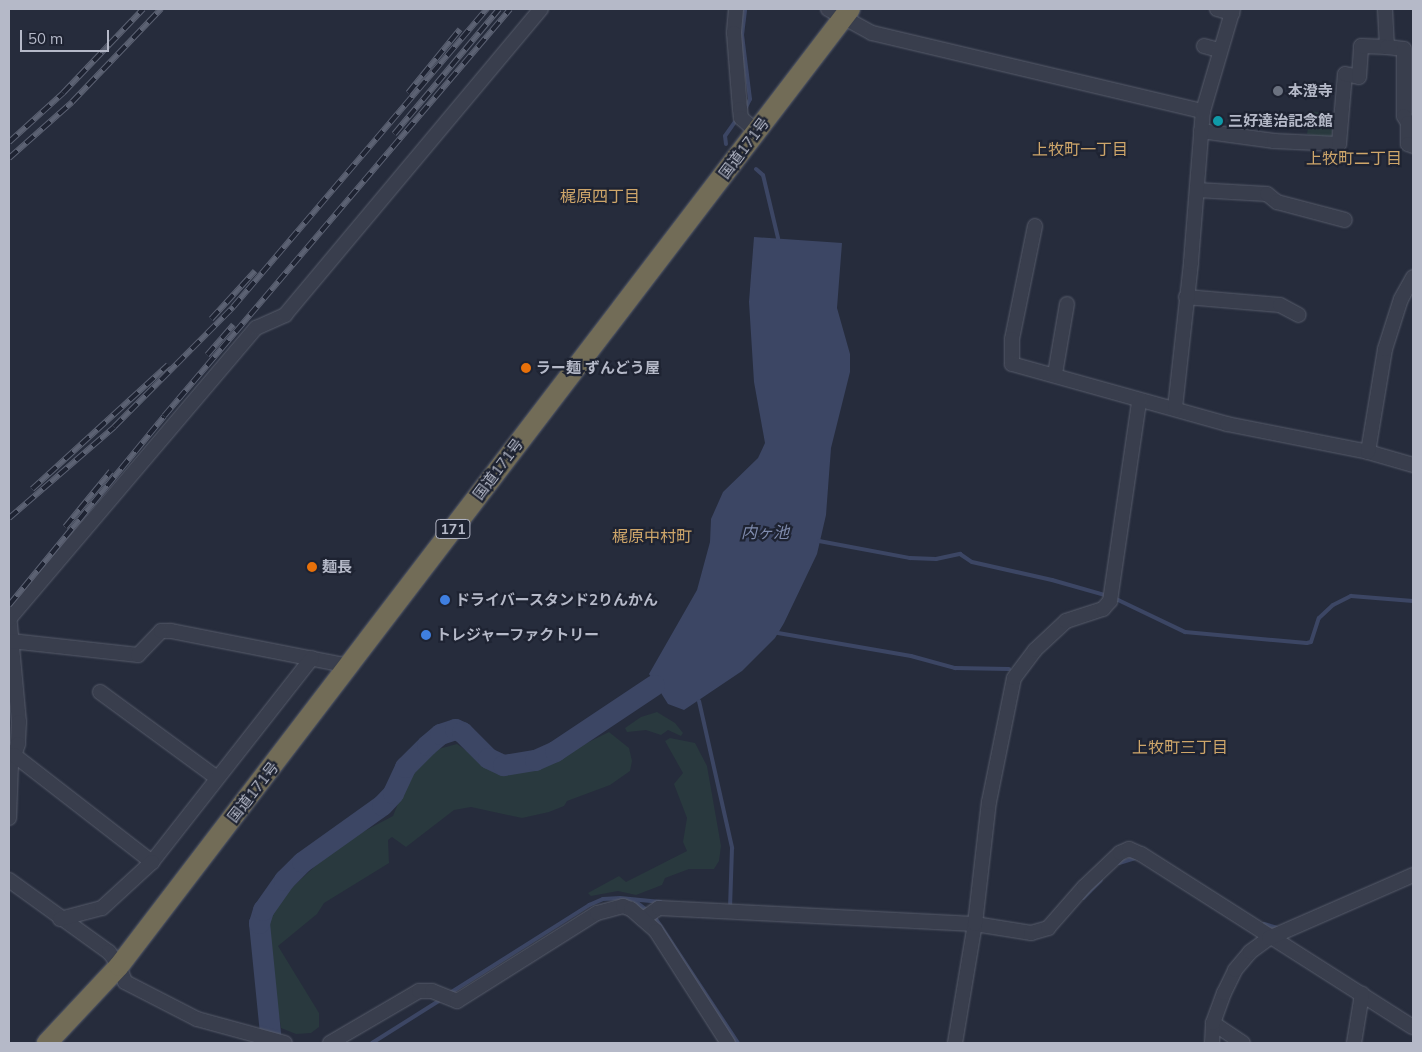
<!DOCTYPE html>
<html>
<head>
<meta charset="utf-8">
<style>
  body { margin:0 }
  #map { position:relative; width:1422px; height:1052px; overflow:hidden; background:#262c3c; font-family:Mulish,"Noto Sans JP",sans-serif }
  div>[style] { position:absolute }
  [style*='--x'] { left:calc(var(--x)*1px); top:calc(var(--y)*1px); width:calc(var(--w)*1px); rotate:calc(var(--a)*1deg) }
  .green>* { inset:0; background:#29393e }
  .water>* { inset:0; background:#3c4664 }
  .stream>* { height:4px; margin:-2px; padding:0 2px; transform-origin:2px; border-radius:2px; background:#3c4664 }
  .river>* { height:21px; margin:-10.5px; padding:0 10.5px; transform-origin:10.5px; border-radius:10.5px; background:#3c4664 }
  .roads { filter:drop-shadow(0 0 1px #575c6b) drop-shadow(0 0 1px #575c6b) }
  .minor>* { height:14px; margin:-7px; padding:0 7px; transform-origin:7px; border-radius:7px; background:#393e4d }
  .highway>* { height:20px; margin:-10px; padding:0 10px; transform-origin:10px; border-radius:10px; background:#726c57 }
  .rail>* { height:5.5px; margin-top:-2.75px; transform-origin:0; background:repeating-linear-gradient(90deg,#1e2332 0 11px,#5c6273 0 22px); box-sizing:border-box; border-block:1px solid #5c6273 }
  .dots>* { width:14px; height:14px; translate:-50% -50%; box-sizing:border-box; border:2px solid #1e2332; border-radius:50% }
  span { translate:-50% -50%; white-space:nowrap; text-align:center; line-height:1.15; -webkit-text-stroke:4.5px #1e2332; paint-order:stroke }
  .shield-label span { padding:1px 4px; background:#1e2332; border:1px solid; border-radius:4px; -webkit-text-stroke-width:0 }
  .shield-label { font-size:14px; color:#b5b9c8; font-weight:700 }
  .poi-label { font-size:15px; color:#b5b9c8; font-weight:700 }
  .left { translate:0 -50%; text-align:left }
  .street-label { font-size:15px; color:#b5b9c8 }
  .neighbourhood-label { font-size:16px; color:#cea66a }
  .water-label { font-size:16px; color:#7f8bad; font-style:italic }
  .frame { position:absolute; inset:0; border:10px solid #b5b9c8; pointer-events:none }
  .scale { position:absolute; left:20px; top:30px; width:89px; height:22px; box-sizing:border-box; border:2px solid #b5b9c8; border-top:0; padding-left:6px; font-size:15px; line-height:18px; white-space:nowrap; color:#b5b9c8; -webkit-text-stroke:4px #1e2332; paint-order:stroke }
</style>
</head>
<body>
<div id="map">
  <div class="green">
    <i style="clip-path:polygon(1311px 111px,1335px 115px,1331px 138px,1307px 134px)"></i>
    <i style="clip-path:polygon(657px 712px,675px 723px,683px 733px,681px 736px,668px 730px,661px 735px,646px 730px,627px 732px,625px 728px,641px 717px)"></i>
    <i style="clip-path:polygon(609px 732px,629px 748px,632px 761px,630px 771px,610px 785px,567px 801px,564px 806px,549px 812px,522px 818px,471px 807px,454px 810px,406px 847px,392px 837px,388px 840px,389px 863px,324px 903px,317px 914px,278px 946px,319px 1013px,319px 1027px,311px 1033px,296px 1034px,281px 1028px,265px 932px,266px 919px,284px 895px,338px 845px,393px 816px,410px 774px,435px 750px,457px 744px,485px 764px,507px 772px,532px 770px)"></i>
    <i style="clip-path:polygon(670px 738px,695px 743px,707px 766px,721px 846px,719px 861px,714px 869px,689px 869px,665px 878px,662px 885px,636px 895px,618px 891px,591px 896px,588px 893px,619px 876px,626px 882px,687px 851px,683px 842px,687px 818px,674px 784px,683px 773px,665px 741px)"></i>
  </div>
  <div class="water">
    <i style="clip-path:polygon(754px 237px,842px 243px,837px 308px,850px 354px,850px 372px,831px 448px,826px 515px,817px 554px,784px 623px,775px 638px,742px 671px,684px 710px,668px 704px,649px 674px,697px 590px,710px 542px,711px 519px,723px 492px,758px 458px,765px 443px,754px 382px,749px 302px)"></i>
  </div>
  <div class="stream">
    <i style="--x:745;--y:109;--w:11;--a:-63"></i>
    <i style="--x:750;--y:99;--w:64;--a:-97.1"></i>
    <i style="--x:742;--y:35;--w:26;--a:-83"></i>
    <i style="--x:726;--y:144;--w:8;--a:-97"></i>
    <i style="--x:725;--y:136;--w:21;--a:-55"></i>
    <i style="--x:756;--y:169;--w:9;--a:41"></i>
    <i style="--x:763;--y:175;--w:65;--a:76.6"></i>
    <i style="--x:819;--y:541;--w:93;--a:10.6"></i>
    <i style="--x:910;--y:558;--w:26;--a:2"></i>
    <i style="--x:936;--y:559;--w:25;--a:-12"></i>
    <i style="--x:960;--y:554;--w:14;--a:34"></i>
    <i style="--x:972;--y:562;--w:82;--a:12.7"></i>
    <i style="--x:1052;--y:580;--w:58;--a:15.9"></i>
    <i style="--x:1114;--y:598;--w:79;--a:25.6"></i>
    <i style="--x:1185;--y:632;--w:122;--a:5.2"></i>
    <i style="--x:1307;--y:643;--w:4;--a:-14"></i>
    <i style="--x:1311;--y:642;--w:25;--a:-72"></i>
    <i style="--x:1319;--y:618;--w:19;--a:-43"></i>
    <i style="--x:1333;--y:605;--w:20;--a:-27"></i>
    <i style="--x:1351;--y:596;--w:62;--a:4.6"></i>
    <i style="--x:778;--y:633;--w:135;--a:9.8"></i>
    <i style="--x:911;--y:656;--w:46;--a:15.3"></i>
    <i style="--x:955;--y:668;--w:54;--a:1.1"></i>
    <i style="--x:699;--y:701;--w:151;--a:77.3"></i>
    <i style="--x:732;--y:848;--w:59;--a:91.9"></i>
    <i style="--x:730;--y:907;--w:3;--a:180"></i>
    <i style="--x:1119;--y:863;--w:17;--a:-17"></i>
    <i style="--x:1083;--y:898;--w:25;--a:-45"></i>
    <i style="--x:635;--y:901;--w:18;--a:38"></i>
    <i style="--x:654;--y:916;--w:152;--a:56.5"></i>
    <i style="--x:1264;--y:924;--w:15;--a:16"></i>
    <i style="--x:450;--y:993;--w:165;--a:-32.3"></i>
    <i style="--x:589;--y:905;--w:15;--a:-23"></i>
    <i style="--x:603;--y:899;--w:17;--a:-3"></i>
    <i style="--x:620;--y:898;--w:41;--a:5.6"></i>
    <i style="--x:372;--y:1043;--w:83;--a:-32.2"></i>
  </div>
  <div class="river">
    <i style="--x:271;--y:1043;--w:121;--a:-95.7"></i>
    <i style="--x:259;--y:923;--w:14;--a:-73"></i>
    <i style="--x:263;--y:910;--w:37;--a:-55"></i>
    <i style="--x:284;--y:880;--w:25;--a:-45"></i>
    <i style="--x:302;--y:862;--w:98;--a:-35.5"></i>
    <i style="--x:382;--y:805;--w:16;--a:-47"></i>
    <i style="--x:393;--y:793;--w:29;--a:-65"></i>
    <i style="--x:405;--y:767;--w:31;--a:-45"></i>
    <i style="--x:427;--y:745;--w:17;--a:-40"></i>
    <i style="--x:440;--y:734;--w:16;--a:-18"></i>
    <i style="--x:455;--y:729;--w:8;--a:23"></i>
    <i style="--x:462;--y:732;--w:37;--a:45"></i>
    <i style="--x:488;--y:758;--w:17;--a:25"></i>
    <i style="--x:503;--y:765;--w:32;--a:-9"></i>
    <i style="--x:535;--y:760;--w:22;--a:-24"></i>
    <i style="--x:555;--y:751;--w:119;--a:-33.7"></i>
  </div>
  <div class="roads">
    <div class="minor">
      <i style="--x:736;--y:9;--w:24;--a:95"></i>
      <i style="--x:734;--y:33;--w:76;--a:85.5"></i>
      <i style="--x:740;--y:109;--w:9;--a:84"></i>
      <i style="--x:741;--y:118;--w:20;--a:41"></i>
      <i style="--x:828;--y:9;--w:50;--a:28.6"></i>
      <i style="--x:872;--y:33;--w:340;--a:13.3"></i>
      <i style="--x:1217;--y:9;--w:16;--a:15"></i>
      <i style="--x:1385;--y:9;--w:38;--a:87"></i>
      <i style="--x:1204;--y:46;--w:16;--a:15"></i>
      <i style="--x:1201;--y:131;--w:74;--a:7.8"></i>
      <i style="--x:1274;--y:141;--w:65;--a:2.6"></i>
      <i style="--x:1339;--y:144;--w:70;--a:-85.1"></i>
      <i style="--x:1345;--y:74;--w:14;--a:12"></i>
      <i style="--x:1359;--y:77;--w:31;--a:-86"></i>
      <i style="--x:1361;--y:46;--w:26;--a:2"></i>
      <i style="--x:1387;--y:47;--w:17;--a:7"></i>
      <i style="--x:1404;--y:49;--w:67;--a:90"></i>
      <i style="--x:1404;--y:116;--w:8;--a:60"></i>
      <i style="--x:1408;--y:123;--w:21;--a:90"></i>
      <i style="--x:1408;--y:144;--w:5;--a:22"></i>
      <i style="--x:1197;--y:190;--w:70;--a:3.3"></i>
      <i style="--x:1267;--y:194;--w:13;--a:39"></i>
      <i style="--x:1277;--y:202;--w:70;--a:14.8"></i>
      <i style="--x:1035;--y:226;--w:115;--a:101.5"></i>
      <i style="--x:1012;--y:339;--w:25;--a:90"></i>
      <i style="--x:1012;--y:364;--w:223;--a:15.6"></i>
      <i style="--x:1227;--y:424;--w:144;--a:11.2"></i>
      <i style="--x:1368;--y:452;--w:47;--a:16.1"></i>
      <i style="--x:1186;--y:297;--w:94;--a:4.9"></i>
      <i style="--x:1280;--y:305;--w:21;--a:28"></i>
      <i style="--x:1055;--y:374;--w:71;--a:-80.3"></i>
      <i style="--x:1175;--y:408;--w:147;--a:-83.7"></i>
      <i style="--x:1191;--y:262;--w:151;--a:-85.5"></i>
      <i style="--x:1203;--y:111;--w:106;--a:-73.6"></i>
      <i style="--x:1368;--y:452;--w:104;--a:-80.6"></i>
      <i style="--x:1385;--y:349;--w:52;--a:-72.3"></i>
      <i style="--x:1401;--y:299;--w:25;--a:-61"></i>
      <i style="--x:9;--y:614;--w:108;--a:84.7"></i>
      <i style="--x:19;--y:722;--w:22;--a:93"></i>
      <i style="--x:18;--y:744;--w:21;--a:109"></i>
      <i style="--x:11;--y:764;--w:54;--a:92.1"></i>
      <i style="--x:9;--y:619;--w:382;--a:-49.7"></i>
      <i style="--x:256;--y:328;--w:32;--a:-24"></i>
      <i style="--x:285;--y:315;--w:399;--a:-50.1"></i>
      <i style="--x:11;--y:641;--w:128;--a:6.3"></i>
      <i style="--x:138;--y:655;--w:33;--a:-46"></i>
      <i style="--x:161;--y:631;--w:10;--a:0"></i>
      <i style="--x:171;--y:631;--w:182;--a:11.1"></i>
      <i style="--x:100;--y:692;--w:145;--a:36.3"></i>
      <i style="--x:14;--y:755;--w:175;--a:37.8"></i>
      <i style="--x:152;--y:862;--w:259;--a:-51.9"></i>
      <i style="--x:9;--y:880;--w:123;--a:35.8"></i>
      <i style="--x:109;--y:952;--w:17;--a:54"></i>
      <i style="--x:119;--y:966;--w:17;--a:69"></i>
      <i style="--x:125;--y:982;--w:81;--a:27.2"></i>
      <i style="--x:197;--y:1019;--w:91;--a:15.3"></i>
      <i style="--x:60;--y:919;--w:43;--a:-14.7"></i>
      <i style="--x:102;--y:908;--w:68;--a:-42.6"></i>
      <i style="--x:643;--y:919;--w:19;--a:-35"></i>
      <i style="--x:659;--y:908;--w:316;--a:2.9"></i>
      <i style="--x:975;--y:924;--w:57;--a:9.1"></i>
      <i style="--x:1031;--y:933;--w:18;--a:-16"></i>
      <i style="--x:1048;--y:928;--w:55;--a:-48.7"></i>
      <i style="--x:1084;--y:887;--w:50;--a:-43.4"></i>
      <i style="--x:1120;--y:853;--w:10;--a:-24"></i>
      <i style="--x:1129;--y:849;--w:13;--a:23"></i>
      <i style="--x:1141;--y:854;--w:322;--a:32.5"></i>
      <i style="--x:1213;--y:1023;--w:36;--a:34"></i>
      <i style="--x:330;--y:1043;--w:103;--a:-30.3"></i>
      <i style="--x:419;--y:991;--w:13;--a:0"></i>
      <i style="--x:432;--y:991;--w:27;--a:22"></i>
      <i style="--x:457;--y:1001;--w:165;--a:-32.2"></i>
      <i style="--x:597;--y:913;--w:27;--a:-15"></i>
      <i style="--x:623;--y:906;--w:9;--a:21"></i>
      <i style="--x:631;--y:909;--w:33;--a:41"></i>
      <i style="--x:656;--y:931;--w:133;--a:57.3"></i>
      <i style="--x:955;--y:1043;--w:121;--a:-80.5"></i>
      <i style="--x:975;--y:924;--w:123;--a:-83.5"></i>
      <i style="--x:989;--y:802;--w:126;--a:-78.6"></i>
      <i style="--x:1014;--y:678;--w:35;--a:-53"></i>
      <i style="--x:1035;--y:650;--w:42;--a:-43.1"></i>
      <i style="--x:1066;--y:621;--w:39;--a:-18"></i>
      <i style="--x:1103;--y:609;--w:11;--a:-49"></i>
      <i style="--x:1110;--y:601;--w:202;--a:-81.7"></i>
      <i style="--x:1212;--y:1043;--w:20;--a:-87"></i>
      <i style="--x:1213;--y:1023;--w:32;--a:-70"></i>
      <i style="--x:1224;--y:993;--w:25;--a:-64"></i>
      <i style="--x:1235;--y:970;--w:23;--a:-50"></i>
      <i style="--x:1250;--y:952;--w:24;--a:-36"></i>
      <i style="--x:1269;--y:938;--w:157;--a:-23.6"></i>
      <i style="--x:1354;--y:1043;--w:50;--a:-80.7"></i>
    </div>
    <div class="highway">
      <i style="--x:47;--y:1043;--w:105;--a:-46.9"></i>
      <i style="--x:119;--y:966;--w:1204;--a:-52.63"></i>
    </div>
  </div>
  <div class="rail">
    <i style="--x:408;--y:93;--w:82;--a:-50.9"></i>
    <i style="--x:394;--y:134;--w:163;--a:-50"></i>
    <i style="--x:9;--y:142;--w:73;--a:-42.2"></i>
    <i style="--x:63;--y:93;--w:116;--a:-46.4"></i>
    <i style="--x:9;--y:158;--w:84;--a:-41.6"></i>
    <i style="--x:72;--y:102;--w:129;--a:-46.3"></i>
    <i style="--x:211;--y:319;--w:65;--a:-47.5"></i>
    <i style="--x:207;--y:355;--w:40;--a:-49"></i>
    <i style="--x:32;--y:489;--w:184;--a:-42.4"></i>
    <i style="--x:9;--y:518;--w:139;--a:-40.9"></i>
    <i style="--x:114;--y:427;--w:169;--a:-45.2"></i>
    <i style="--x:233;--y:307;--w:392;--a:-49.6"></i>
    <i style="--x:65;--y:527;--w:72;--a:-50.6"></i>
    <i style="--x:9;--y:605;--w:244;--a:-50.6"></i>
    <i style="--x:164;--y:416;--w:534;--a:-49.63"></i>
  </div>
  <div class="dots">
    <i style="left:1278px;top:91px;background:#6b7280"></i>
    <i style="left:1218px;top:121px;background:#0f9aa8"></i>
    <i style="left:526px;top:368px;background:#e8710a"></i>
    <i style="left:312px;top:567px;background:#e8710a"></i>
    <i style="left:445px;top:600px;background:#3f7fe0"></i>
    <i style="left:426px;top:635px;background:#3f7fe0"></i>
  </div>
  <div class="shield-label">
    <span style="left:453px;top:529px">171</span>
  </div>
  <div class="poi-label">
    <span class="left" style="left:1288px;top:91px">本澄寺</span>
    <span class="left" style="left:1228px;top:121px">三好達治記念館</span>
    <span class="left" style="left:536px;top:368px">ラー麺 ずんどう屋</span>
    <span class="left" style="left:322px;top:567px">麺長</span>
    <span class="left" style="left:455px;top:600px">ドライバースタンド2りんかん</span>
    <span class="left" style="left:436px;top:635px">トレジャーファクトリー</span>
  </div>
  <div class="street-label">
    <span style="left:744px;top:148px;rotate:-53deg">国道171号</span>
    <span style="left:498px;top:469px;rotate:-53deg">国道171号</span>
    <span style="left:253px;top:792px;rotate:-52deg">国道171号</span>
  </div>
  <div class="neighbourhood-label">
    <span style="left:1080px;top:149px">上牧町一丁目</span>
    <span style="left:1354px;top:158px">上牧町二丁目</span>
    <span style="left:600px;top:196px">梶原四丁目</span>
    <span style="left:652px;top:536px">梶原中村町</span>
    <span style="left:1180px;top:747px">上牧町三丁目</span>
  </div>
  <div class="water-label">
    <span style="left:765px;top:532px">内ヶ池</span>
  </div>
  <div class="frame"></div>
  <div class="scale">50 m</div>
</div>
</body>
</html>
